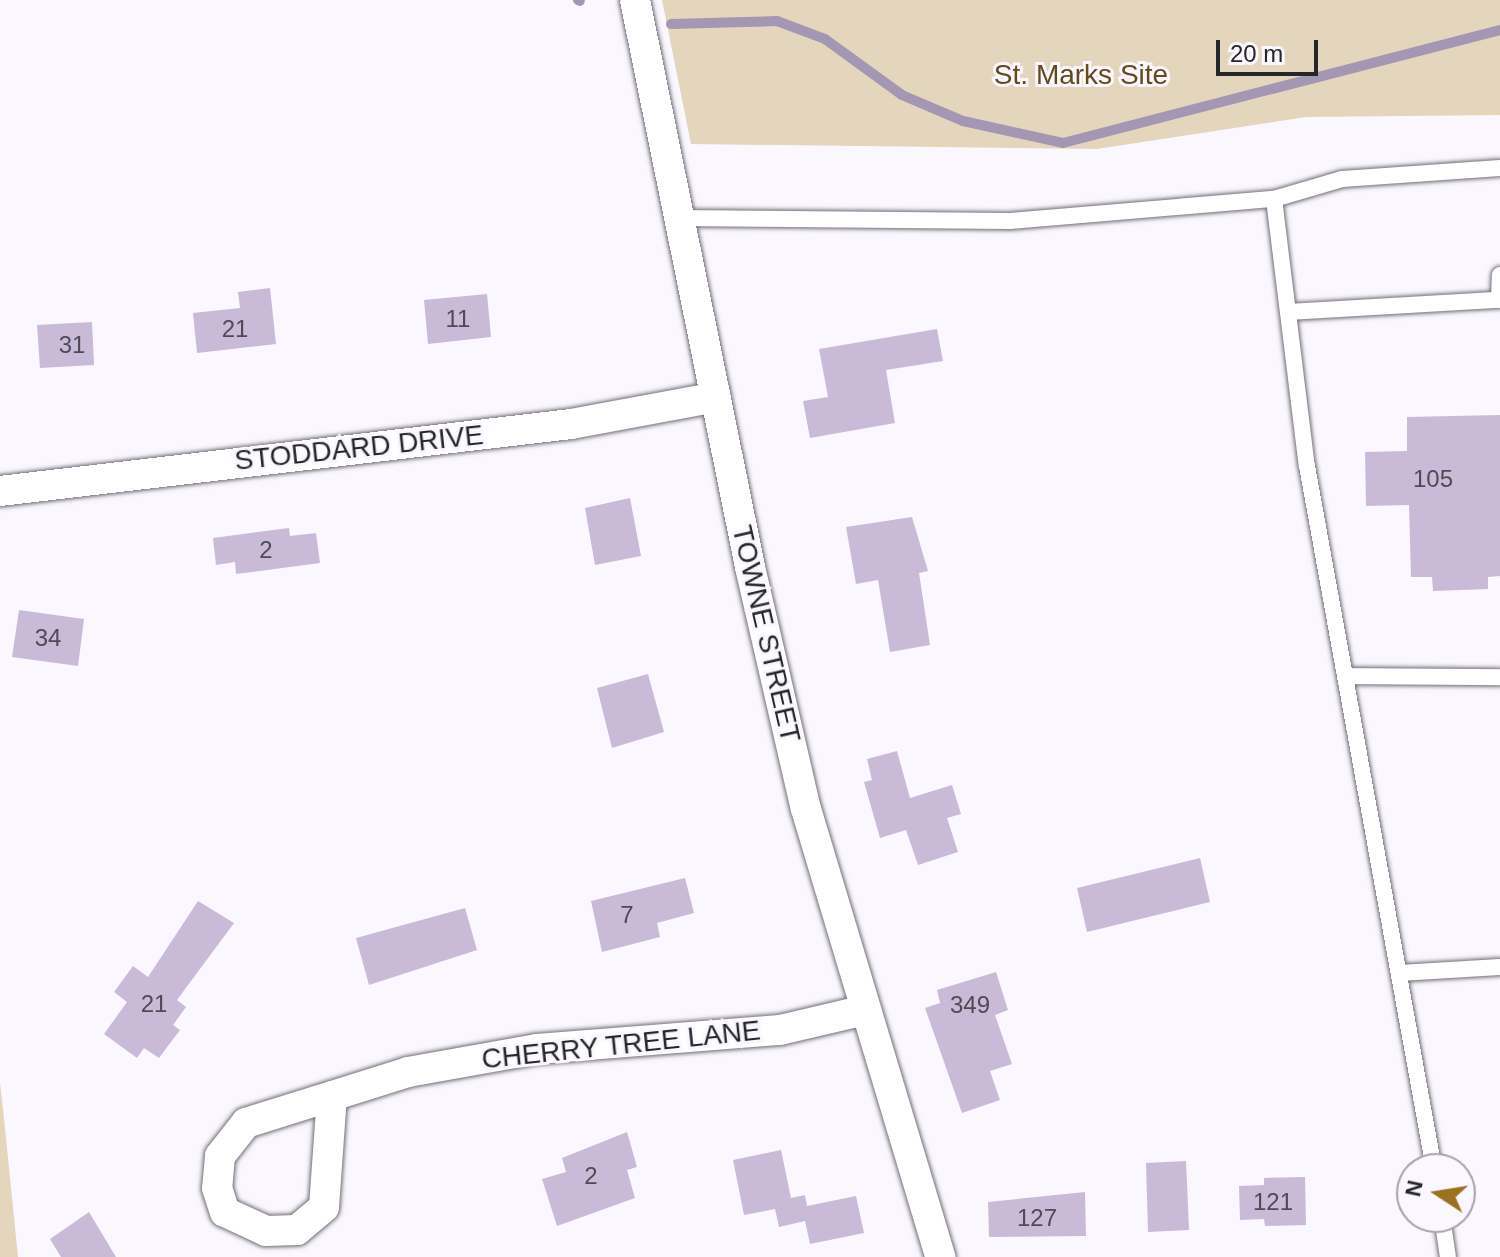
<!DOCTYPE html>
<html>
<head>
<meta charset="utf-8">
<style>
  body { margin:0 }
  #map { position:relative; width:1500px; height:1257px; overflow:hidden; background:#faf7ff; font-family:Helvetica,sans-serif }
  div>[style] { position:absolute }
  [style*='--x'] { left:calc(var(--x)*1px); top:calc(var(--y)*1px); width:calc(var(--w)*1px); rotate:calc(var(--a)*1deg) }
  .green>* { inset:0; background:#e4d5bd }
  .stream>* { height:10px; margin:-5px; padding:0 5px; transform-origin:5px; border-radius:5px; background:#a497b3 }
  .building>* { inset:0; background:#c9bbd8 }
  .roads { filter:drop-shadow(0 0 2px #736f78) drop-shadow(0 0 2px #736f78) }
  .service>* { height:16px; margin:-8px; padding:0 8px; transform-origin:8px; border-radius:8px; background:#fff }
  .minor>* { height:30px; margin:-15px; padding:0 15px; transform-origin:15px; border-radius:15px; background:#fff }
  span { translate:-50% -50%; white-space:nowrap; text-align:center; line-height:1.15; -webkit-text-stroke:6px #faf7ff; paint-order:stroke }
  .number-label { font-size:24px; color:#4f4a54 }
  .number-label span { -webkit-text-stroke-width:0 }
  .park-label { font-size:28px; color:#644a19 }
  .street-label { font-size:28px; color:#262528 }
  .north { position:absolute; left:1396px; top:1153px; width:80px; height:80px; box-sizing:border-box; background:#faf7ff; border:2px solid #a5a3a9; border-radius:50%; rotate:282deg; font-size:22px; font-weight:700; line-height:32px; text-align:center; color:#262528 }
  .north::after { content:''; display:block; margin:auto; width:28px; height:36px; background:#9b7320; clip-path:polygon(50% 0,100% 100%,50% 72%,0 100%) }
  .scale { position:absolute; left:1216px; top:40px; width:102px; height:36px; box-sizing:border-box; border:4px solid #262528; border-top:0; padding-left:10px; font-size:24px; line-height:28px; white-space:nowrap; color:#262528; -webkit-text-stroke:6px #faf7ff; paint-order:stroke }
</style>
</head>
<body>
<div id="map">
  <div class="green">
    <i style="clip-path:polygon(662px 0,1500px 0,1500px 115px,1306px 117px,1097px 149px,691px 144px)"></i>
    <i style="clip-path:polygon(0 1082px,5px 1128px,18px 1257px,0 1257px)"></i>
  </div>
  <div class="stream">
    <i style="--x:578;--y:0;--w:2;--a:27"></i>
    <i style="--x:671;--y:24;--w:106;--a:-1.6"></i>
    <i style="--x:777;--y:21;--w:51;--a:20.6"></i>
    <i style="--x:825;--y:39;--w:95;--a:36"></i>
    <i style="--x:902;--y:95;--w:66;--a:23.1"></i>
    <i style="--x:963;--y:121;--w:102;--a:12.4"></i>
    <i style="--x:1063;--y:143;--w:451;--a:-14.5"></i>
  </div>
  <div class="building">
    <i style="clip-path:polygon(270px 288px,276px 344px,197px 353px,193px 313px,240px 308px,238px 292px)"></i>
    <i style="clip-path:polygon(487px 294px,491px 337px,428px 344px,424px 300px)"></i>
    <i style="clip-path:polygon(92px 322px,94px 365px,40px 368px,37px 325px)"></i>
    <i style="clip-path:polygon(937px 329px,943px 361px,886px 370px,895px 423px,810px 438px,803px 401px,828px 397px,819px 349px)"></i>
    <i style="clip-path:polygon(1500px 415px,1500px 576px,1488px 577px,1488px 589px,1433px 591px,1432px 577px,1411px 577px,1409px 505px,1366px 506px,1365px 452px,1407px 451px,1407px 417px)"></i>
    <i style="clip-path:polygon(630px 498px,641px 556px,595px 565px,585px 508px)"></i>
    <i style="clip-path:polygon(912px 517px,928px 571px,919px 573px,930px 645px,890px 652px,878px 580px,856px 584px,846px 527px)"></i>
    <i style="clip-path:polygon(289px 528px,290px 536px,316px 533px,320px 563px,236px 574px,235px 562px,216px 565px,213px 538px)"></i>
    <i style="clip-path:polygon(19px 610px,84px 619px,78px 666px,12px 657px)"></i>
    <i style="clip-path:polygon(648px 674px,664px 732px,612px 748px,597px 688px)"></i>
    <i style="clip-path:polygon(897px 751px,910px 798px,952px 785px,961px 814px,947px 818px,958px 852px,918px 865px,906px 830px,880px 838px,864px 782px,872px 780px,867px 759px)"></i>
    <i style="clip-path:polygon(1200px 858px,1210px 902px,1087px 932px,1077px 888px)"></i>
    <i style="clip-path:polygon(685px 878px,694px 913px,657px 923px,660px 937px,602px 952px,591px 901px)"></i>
    <i style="clip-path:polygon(198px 901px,234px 923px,177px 1000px,186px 1007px,173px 1025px,180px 1030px,159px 1058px,144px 1048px,137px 1058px,104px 1034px,127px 1002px,114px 992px,133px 966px,148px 977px)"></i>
    <i style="clip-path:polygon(465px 908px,477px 950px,369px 985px,356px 938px)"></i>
    <i style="clip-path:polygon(996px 972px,1008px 1010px,995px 1015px,1012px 1064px,990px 1071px,1000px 1100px,962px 1113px,925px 1008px,940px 1003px,937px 990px)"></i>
    <i style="clip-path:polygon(627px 1132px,637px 1167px,627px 1170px,635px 1198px,557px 1226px,542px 1179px,566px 1172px,562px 1158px)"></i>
    <i style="clip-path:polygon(781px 1150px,791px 1198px,805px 1195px,807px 1206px,856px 1196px,864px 1233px,810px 1244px,805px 1221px,779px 1227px,775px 1209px,744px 1215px,733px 1160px)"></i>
    <i style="clip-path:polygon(1186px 1161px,1189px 1230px,1148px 1232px,1146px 1163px)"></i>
    <i style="clip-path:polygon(1305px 1177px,1306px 1225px,1265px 1226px,1264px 1219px,1240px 1220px,1239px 1186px,1264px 1185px,1264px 1178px)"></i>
    <i style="clip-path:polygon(1085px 1192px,1086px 1236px,989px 1237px,988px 1202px)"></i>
    <i style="clip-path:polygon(89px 1212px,116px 1257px,61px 1257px,50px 1239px)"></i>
  </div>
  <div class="roads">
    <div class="service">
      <i style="--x:1274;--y:199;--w:269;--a:83"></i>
      <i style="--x:1307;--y:466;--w:714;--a:79.76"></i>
      <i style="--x:677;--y:218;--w:333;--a:0.5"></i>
      <i style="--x:1010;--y:221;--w:265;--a:-4.8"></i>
      <i style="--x:1274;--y:199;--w:71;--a:-16.4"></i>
      <i style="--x:1342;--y:179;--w:158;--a:-4"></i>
      <i style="--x:1288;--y:312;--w:211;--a:-3.3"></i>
      <i style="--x:1499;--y:300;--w:25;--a:-88"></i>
      <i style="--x:1345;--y:676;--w:155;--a:0.4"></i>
      <i style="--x:1399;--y:973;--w:101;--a:-3.4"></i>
      <i style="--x:1442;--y:1217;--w:40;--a:81.5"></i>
    </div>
    <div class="minor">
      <i style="--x:635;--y:0;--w:579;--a:78.53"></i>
      <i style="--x:750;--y:567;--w:248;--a:77"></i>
      <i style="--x:806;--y:809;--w:468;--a:73.3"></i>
      <i style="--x:0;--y:491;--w:575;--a:-6.69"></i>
      <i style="--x:571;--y:424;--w:147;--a:-10.5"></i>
      <i style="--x:332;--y:1096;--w:90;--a:162.6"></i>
      <i style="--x:246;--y:1123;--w:42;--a:128.2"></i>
      <i style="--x:220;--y:1156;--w:32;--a:95"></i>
      <i style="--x:217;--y:1188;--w:25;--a:72"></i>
      <i style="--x:225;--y:1212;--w:45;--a:24.9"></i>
      <i style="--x:266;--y:1231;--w:31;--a:-2"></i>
      <i style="--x:297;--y:1230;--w:35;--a:-40"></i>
      <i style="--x:324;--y:1207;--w:111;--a:-85.9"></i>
      <i style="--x:332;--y:1096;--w:80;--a:-17.5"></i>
      <i style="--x:408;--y:1072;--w:131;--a:-10.1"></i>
      <i style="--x:537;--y:1049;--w:244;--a:-4.5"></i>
      <i style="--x:780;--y:1030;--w:87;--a:-13.2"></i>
    </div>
  </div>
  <div class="number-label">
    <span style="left:458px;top:319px">11</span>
    <span style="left:235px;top:329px">21</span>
    <span style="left:72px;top:345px">31</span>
    <span style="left:1433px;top:479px">105</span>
    <span style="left:266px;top:550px">2</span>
    <span style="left:48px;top:638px">34</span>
    <span style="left:627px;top:915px">7</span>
    <span style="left:154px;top:1004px">21</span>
    <span style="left:970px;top:1005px">349</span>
    <span style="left:591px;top:1176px">2</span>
    <span style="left:1273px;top:1202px">121</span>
    <span style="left:1037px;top:1218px">127</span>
  </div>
  <div class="park-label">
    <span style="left:1081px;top:75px">St. Marks Site</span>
  </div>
  <div class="street-label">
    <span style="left:359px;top:448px;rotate:-6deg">STODDARD DRIVE</span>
    <span style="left:766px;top:634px;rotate:77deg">TOWNE STREET</span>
    <span style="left:621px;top:1045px;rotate:-6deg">CHERRY TREE LANE</span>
  </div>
  <div class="north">N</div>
  <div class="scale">20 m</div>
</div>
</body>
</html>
